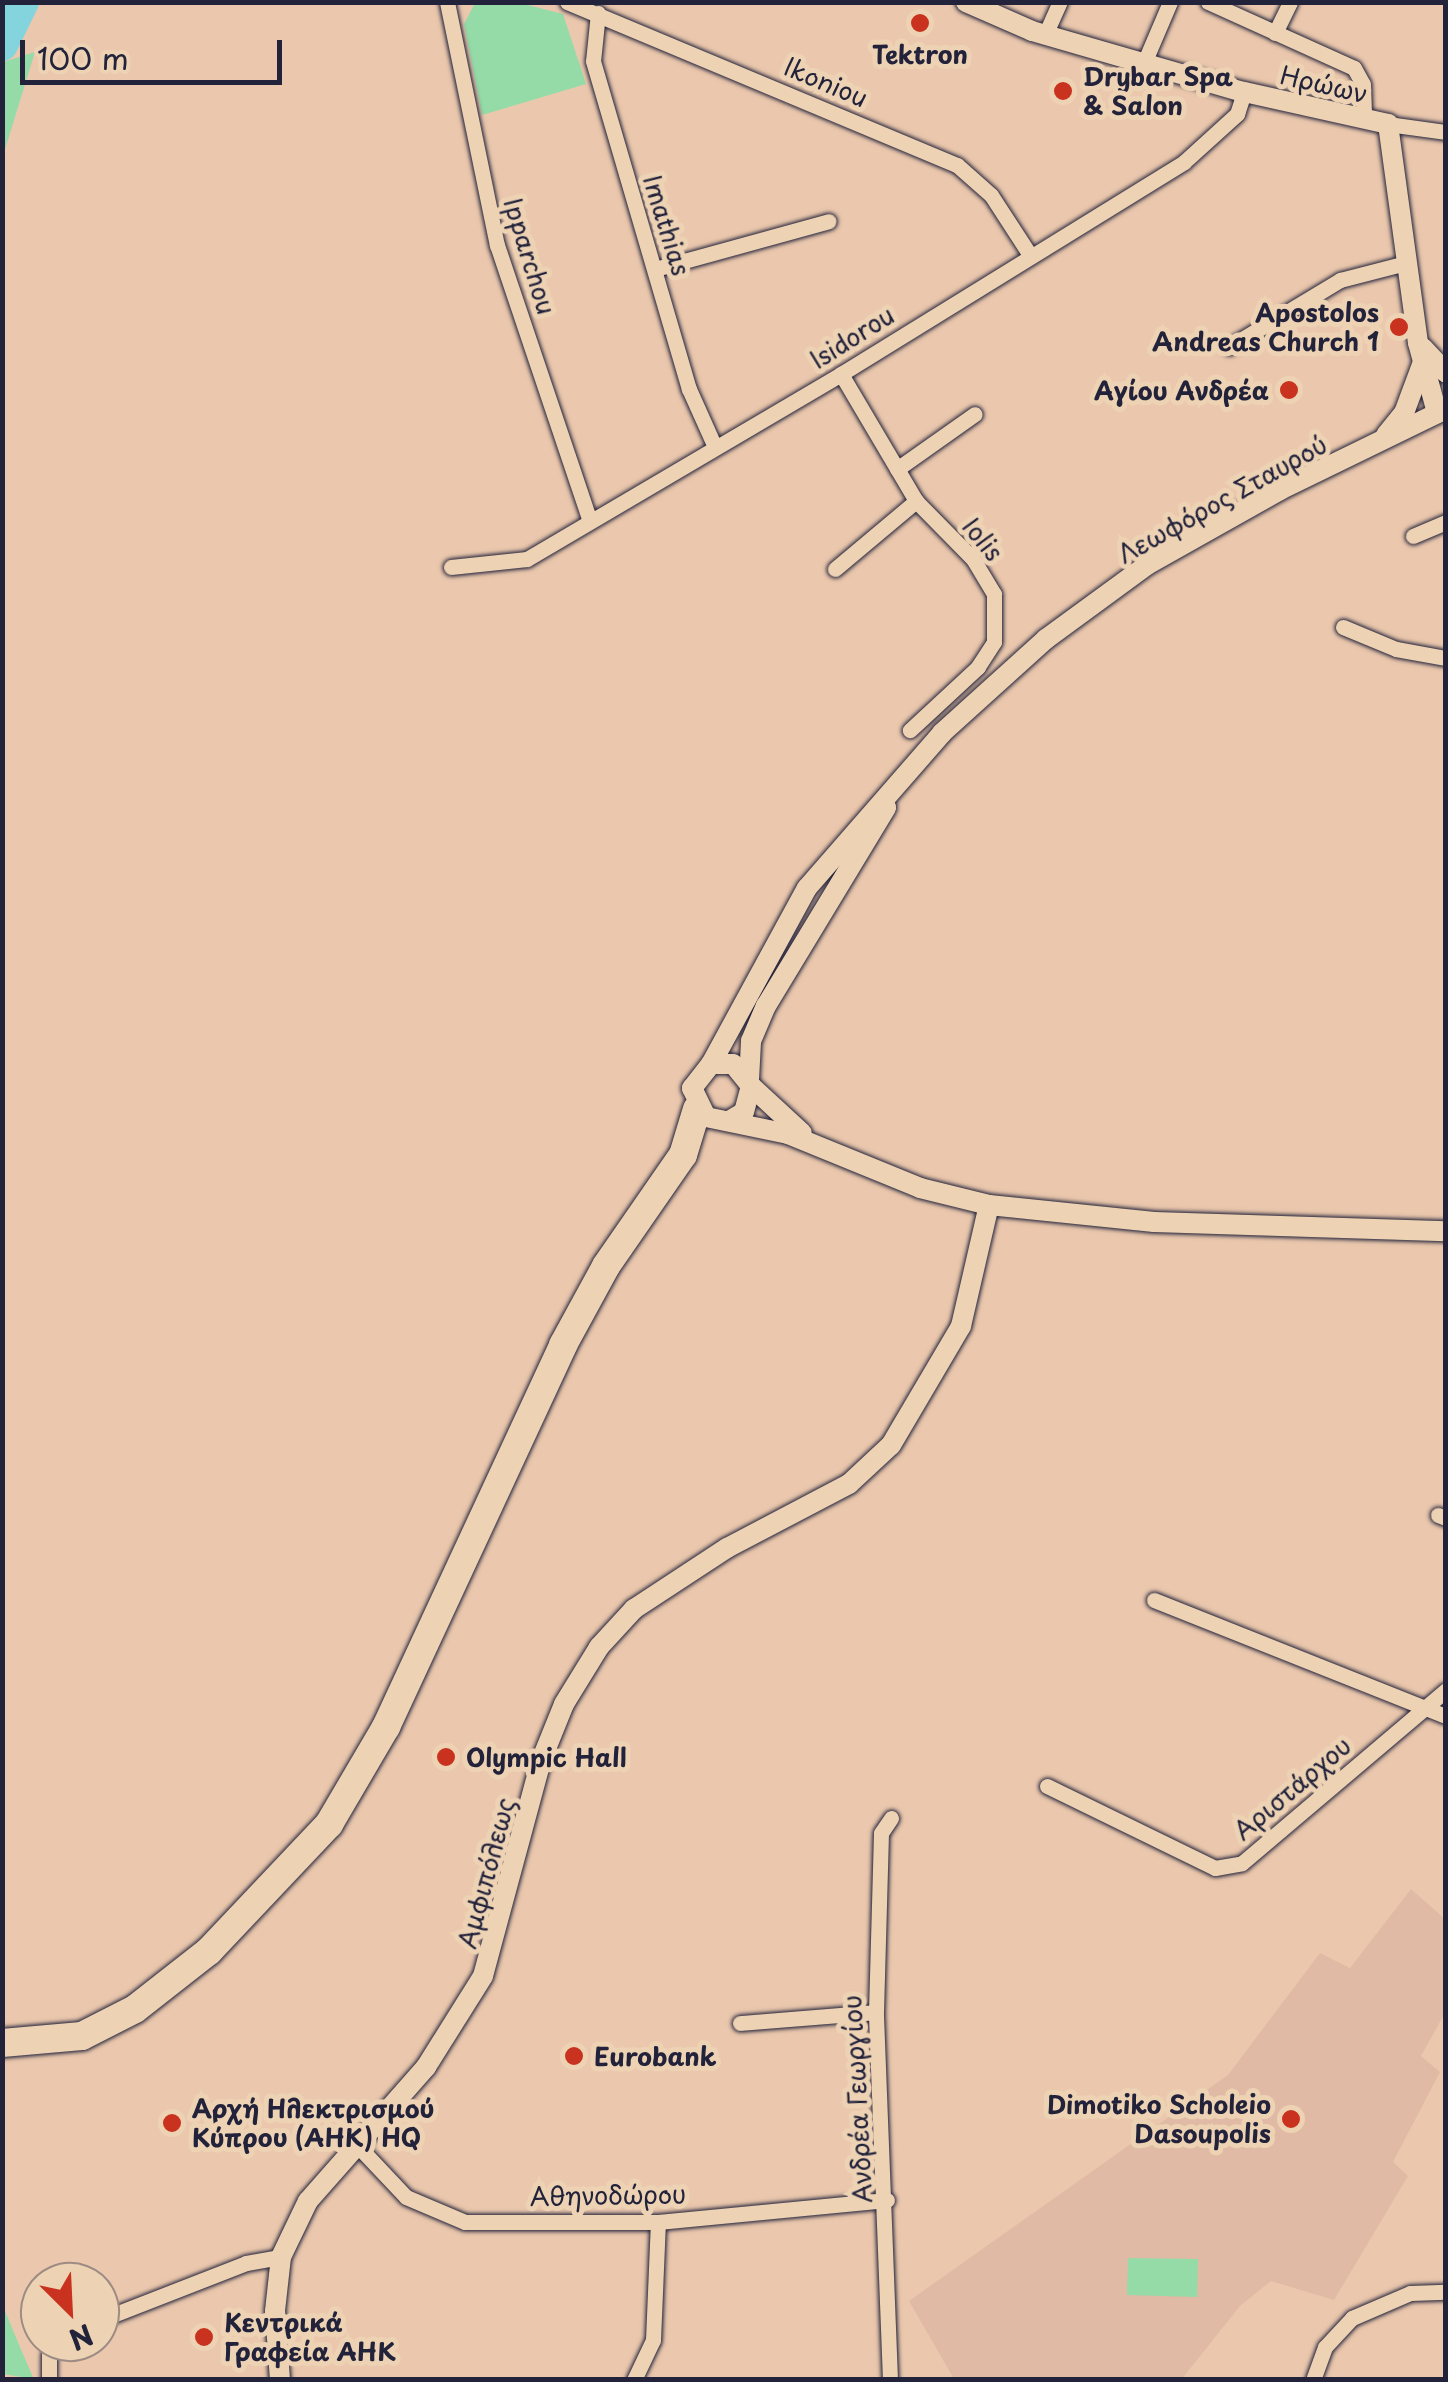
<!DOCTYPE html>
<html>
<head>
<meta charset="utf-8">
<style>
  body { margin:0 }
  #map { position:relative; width:1448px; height:2382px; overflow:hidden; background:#ebc8ad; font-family:"Playpen Sans",sans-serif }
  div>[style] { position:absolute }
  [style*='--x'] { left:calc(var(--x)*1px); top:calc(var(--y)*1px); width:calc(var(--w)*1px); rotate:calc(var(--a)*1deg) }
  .built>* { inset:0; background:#e0baa4 }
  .green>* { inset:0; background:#95dba8 }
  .river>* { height:32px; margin:-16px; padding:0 16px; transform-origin:16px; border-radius:16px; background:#83d4dd }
  .roads { filter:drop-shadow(0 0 2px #22223b) drop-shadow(0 0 2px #22223b) }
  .street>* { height:15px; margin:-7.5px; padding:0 7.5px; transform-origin:7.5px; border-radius:7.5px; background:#edd3b4 }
  .secondary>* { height:20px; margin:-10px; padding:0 10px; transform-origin:10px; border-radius:10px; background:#edd3b4 }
  .highway>* { height:28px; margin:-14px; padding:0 14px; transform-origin:14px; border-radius:14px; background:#edd3b4 }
  .dots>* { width:28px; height:28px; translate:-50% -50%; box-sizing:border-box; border:5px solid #edd3b4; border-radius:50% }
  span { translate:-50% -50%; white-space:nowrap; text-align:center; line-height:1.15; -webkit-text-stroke:10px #edd3b4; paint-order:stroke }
  .poi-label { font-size:25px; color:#22223b; font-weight:700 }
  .left { translate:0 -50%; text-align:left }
  .right { translate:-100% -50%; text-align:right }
  .street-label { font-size:25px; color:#22223b }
  .frame { position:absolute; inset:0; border:5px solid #22223b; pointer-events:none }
  .north { position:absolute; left:20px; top:2262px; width:100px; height:100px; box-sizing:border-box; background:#edd3b4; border:2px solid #9c8c84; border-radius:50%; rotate:156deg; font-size:28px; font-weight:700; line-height:40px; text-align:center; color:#22223b }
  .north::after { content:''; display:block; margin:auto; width:35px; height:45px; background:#c8321e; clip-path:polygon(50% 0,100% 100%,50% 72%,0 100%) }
  .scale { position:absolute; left:20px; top:40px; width:262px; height:45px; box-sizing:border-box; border:5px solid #22223b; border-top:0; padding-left:12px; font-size:30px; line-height:35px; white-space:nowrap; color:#22223b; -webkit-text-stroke:8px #edd3b4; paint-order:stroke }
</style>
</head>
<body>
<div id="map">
  <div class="built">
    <i style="clip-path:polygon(1411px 1889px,1445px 1919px,1445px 2013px,1421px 2056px,1440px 2072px,1393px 2162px,1408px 2176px,1334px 2300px,1271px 2281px,1240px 2306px,1181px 2380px,954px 2379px,909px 2301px,1228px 2075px,1320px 1953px,1350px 1968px)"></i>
  </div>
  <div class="green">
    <i style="clip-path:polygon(475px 3px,520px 3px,563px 14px,586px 84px,482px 115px,464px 24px)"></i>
    <i style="clip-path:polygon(35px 52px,3px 156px,3px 62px)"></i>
    <i style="clip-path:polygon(1128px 2258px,1198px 2259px,1197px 2297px,1127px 2295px)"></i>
    <i style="clip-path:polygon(3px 2306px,22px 2352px,34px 2379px,3px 2374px)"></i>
  </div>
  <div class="river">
    <i style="--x:2;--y:45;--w:48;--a:-64"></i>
  </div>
  <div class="roads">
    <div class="street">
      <i style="--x:447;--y:2;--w:248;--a:78.4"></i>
      <i style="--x:497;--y:245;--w:289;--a:71.4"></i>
      <i style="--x:567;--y:2;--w:423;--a:22.7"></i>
      <i style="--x:957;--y:165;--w:45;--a:41.4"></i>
      <i style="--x:991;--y:195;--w:72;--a:57"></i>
      <i style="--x:1208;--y:2;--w:160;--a:24.3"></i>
      <i style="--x:1354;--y:68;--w:18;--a:61"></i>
      <i style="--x:1363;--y:84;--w:35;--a:88"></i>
      <i style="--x:598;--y:13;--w:48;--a:95.9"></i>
      <i style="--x:593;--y:61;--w:342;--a:73.7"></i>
      <i style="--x:689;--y:389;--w:64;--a:65.9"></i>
      <i style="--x:1275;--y:33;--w:34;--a:-64"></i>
      <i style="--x:1045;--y:35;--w:36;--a:-66"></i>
      <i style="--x:1144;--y:63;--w:66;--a:-66.9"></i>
      <i style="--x:1388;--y:124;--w:59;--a:7.9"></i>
      <i style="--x:655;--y:269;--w:180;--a:-15.4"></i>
      <i style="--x:1229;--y:347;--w:130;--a:-31.1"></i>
      <i style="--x:1340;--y:280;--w:68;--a:-14.4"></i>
      <i style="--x:841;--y:374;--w:147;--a:59.4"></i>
      <i style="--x:916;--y:501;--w:81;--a:45.5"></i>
      <i style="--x:973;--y:559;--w:41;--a:59"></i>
      <i style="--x:994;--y:594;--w:48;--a:90"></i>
      <i style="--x:994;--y:642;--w:30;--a:123"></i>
      <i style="--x:978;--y:667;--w:93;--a:137.2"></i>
      <i style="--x:897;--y:469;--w:95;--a:-35.2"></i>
      <i style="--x:1413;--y:536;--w:36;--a:-23"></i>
      <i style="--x:451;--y:567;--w:76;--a:-6"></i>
      <i style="--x:527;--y:559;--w:364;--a:-30.5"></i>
      <i style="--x:841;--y:374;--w:403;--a:-31.7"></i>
      <i style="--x:1184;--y:162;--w:72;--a:-42.2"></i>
      <i style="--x:1237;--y:114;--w:23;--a:-72"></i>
      <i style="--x:835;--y:569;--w:106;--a:-40"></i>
      <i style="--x:1343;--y:627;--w:57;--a:22.5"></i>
      <i style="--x:1396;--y:649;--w:51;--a:10.2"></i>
      <i style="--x:1438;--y:1515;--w:9;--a:21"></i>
      <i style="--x:1154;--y:1600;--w:314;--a:21.7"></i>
      <i style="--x:1047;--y:1786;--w:187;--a:26"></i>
      <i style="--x:1215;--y:1868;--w:27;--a:-10"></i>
      <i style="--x:1242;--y:1863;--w:267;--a:-40.3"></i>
      <i style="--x:740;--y:2023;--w:136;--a:-4.6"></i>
      <i style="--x:357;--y:2145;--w:71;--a:46.7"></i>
      <i style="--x:406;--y:2197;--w:64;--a:23"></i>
      <i style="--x:465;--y:2222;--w:193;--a:0"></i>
      <i style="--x:658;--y:2222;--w:230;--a:-5.5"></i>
      <i style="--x:100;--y:2320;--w:157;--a:-21.3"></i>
      <i style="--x:246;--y:2263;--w:36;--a:-10"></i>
      <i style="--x:49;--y:2380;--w:25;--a:-90"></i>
      <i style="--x:49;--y:2355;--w:16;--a:-52"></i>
      <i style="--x:634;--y:2380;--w:44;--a:-64.6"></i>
      <i style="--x:653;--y:2340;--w:118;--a:-87.6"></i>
      <i style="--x:890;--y:2380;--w:368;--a:-92.2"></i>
      <i style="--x:876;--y:2012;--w:179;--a:-88.4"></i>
      <i style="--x:881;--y:1833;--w:18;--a:-56"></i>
      <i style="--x:1313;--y:2380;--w:35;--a:-70"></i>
      <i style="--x:1325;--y:2347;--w:40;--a:-47"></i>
      <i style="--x:1352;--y:2318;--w:63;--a:-23.3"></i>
      <i style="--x:1410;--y:2293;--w:36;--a:-2"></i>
    </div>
    <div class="secondary">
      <i style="--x:966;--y:2;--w:72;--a:23.7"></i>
      <i style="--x:1032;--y:31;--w:221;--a:16.1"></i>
      <i style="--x:1244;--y:92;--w:148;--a:12.5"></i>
      <i style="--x:1388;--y:124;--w:221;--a:82.2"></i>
      <i style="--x:1418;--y:343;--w:73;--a:74.8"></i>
      <i style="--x:1423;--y:348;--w:34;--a:47"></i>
      <i style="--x:1386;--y:435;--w:28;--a:-51"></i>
      <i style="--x:1404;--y:413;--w:54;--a:-69.6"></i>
      <i style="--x:711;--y:1064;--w:200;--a:-61.4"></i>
      <i style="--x:807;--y:888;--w:206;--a:-48.9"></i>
      <i style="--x:942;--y:733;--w:140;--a:-42.1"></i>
      <i style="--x:1046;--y:639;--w:125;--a:-36.2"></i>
      <i style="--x:1147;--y:565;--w:153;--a:-29.4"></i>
      <i style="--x:1280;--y:490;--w:185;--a:-26"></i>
      <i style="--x:749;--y:1080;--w:39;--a:-87"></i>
      <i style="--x:751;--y:1041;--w:38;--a:-67"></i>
      <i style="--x:766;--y:1006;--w:232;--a:-58.8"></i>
      <i style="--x:751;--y:1086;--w:69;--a:42.7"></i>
      <i style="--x:729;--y:1121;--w:17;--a:-31"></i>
      <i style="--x:744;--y:1112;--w:27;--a:-75"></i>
      <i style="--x:751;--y:1086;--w:28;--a:-129"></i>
      <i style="--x:733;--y:1064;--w:22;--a:180"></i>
      <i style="--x:711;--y:1064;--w:31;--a:128"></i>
      <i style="--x:692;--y:1088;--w:32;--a:64"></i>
      <i style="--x:706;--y:1117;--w:84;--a:11.7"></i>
      <i style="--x:788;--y:1134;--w:143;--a:22.2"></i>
      <i style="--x:920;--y:1188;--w:71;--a:13.8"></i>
      <i style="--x:989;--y:1205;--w:166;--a:5.9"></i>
      <i style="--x:1154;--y:1222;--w:292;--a:1.8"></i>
      <i style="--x:280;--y:2380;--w:69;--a:-94.1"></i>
      <i style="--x:275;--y:2311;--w:54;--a:-83.7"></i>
      <i style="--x:281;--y:2257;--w:62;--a:-64.3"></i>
      <i style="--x:308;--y:2201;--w:179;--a:-48.6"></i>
      <i style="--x:426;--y:2067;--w:107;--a:-57.9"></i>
      <i style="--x:483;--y:1976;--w:223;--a:-74.9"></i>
      <i style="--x:541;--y:1761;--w:61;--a:-68"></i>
      <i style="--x:564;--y:1704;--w:67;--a:-58.4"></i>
      <i style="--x:599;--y:1647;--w:52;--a:-47.4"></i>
      <i style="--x:634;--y:1609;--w:111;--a:-33.3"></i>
      <i style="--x:727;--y:1548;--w:138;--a:-27.7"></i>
      <i style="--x:849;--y:1484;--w:57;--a:-42.9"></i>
      <i style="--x:891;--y:1445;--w:138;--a:-59.5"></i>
      <i style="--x:961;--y:1326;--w:124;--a:-77"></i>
    </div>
    <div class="highway">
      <i style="--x:2;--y:2043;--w:80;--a:-5"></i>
      <i style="--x:82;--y:2036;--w:59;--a:-27"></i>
      <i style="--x:135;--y:2009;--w:94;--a:-38.1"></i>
      <i style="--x:209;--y:1951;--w:175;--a:-46.6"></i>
      <i style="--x:329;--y:1824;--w:113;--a:-59.6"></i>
      <i style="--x:386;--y:1727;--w:421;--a:-65.1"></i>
      <i style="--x:563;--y:1345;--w:90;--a:-61.4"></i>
      <i style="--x:606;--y:1266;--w:135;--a:-55.3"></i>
      <i style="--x:683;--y:1155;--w:48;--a:-73.1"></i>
    </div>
  </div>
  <div class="dots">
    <i style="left:920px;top:23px;background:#c8321e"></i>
    <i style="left:1063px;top:91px;background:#c8321e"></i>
    <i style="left:1399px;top:327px;background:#c8321e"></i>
    <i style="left:1289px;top:390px;background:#c8321e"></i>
    <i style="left:446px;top:1757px;background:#c8321e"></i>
    <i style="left:574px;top:2056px;background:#c8321e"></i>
    <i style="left:1291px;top:2119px;background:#c8321e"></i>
    <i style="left:172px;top:2123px;background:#c8321e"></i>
    <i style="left:204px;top:2337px;background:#c8321e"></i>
  </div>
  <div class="poi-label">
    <span style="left:920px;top:54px">Tektron</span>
    <span class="left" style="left:1083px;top:91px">Drybar Spa<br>&amp; Salon</span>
    <span class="right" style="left:1379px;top:327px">Apostolos<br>Andreas Church 1</span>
    <span class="right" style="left:1269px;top:390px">Αγίου Ανδρέα</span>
    <span class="left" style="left:466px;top:1757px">Olympic Hall</span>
    <span class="left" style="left:594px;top:2056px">Eurobank</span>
    <span class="right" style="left:1271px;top:2119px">Dimotiko Scholeio<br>Dasoupolis</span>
    <span class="left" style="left:192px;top:2123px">Αρχή Ηλεκτρισμού<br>Κύπρου (ΑΗΚ) HQ</span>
    <span class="left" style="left:224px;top:2337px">Κεντρικά<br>Γραφεία ΑΗΚ</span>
  </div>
  <div class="street-label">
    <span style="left:826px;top:82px;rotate:23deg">Ikoniou</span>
    <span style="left:1324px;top:84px;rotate:13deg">Ηρώων</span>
    <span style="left:667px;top:225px;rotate:73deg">Imathias</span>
    <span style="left:530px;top:256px;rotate:73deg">Ipparchou</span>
    <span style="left:852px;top:337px;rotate:-32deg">Isidorou</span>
    <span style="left:1222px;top:499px;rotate:-29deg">Λεωφόρος Σταυρού</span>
    <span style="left:983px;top:539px;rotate:51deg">Iolis</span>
    <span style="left:1292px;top:1788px;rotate:-40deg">Αριστάρχου</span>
    <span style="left:486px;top:1873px;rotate:-75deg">Αμφιπόλεως</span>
    <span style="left:857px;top:2099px;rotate:-93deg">Ανδρέα Γεωργίου</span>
    <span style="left:608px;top:2195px;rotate:-1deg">Αθηνοδώρου</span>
  </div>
  <div class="frame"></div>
  <div class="north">N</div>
  <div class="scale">100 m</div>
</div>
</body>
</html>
